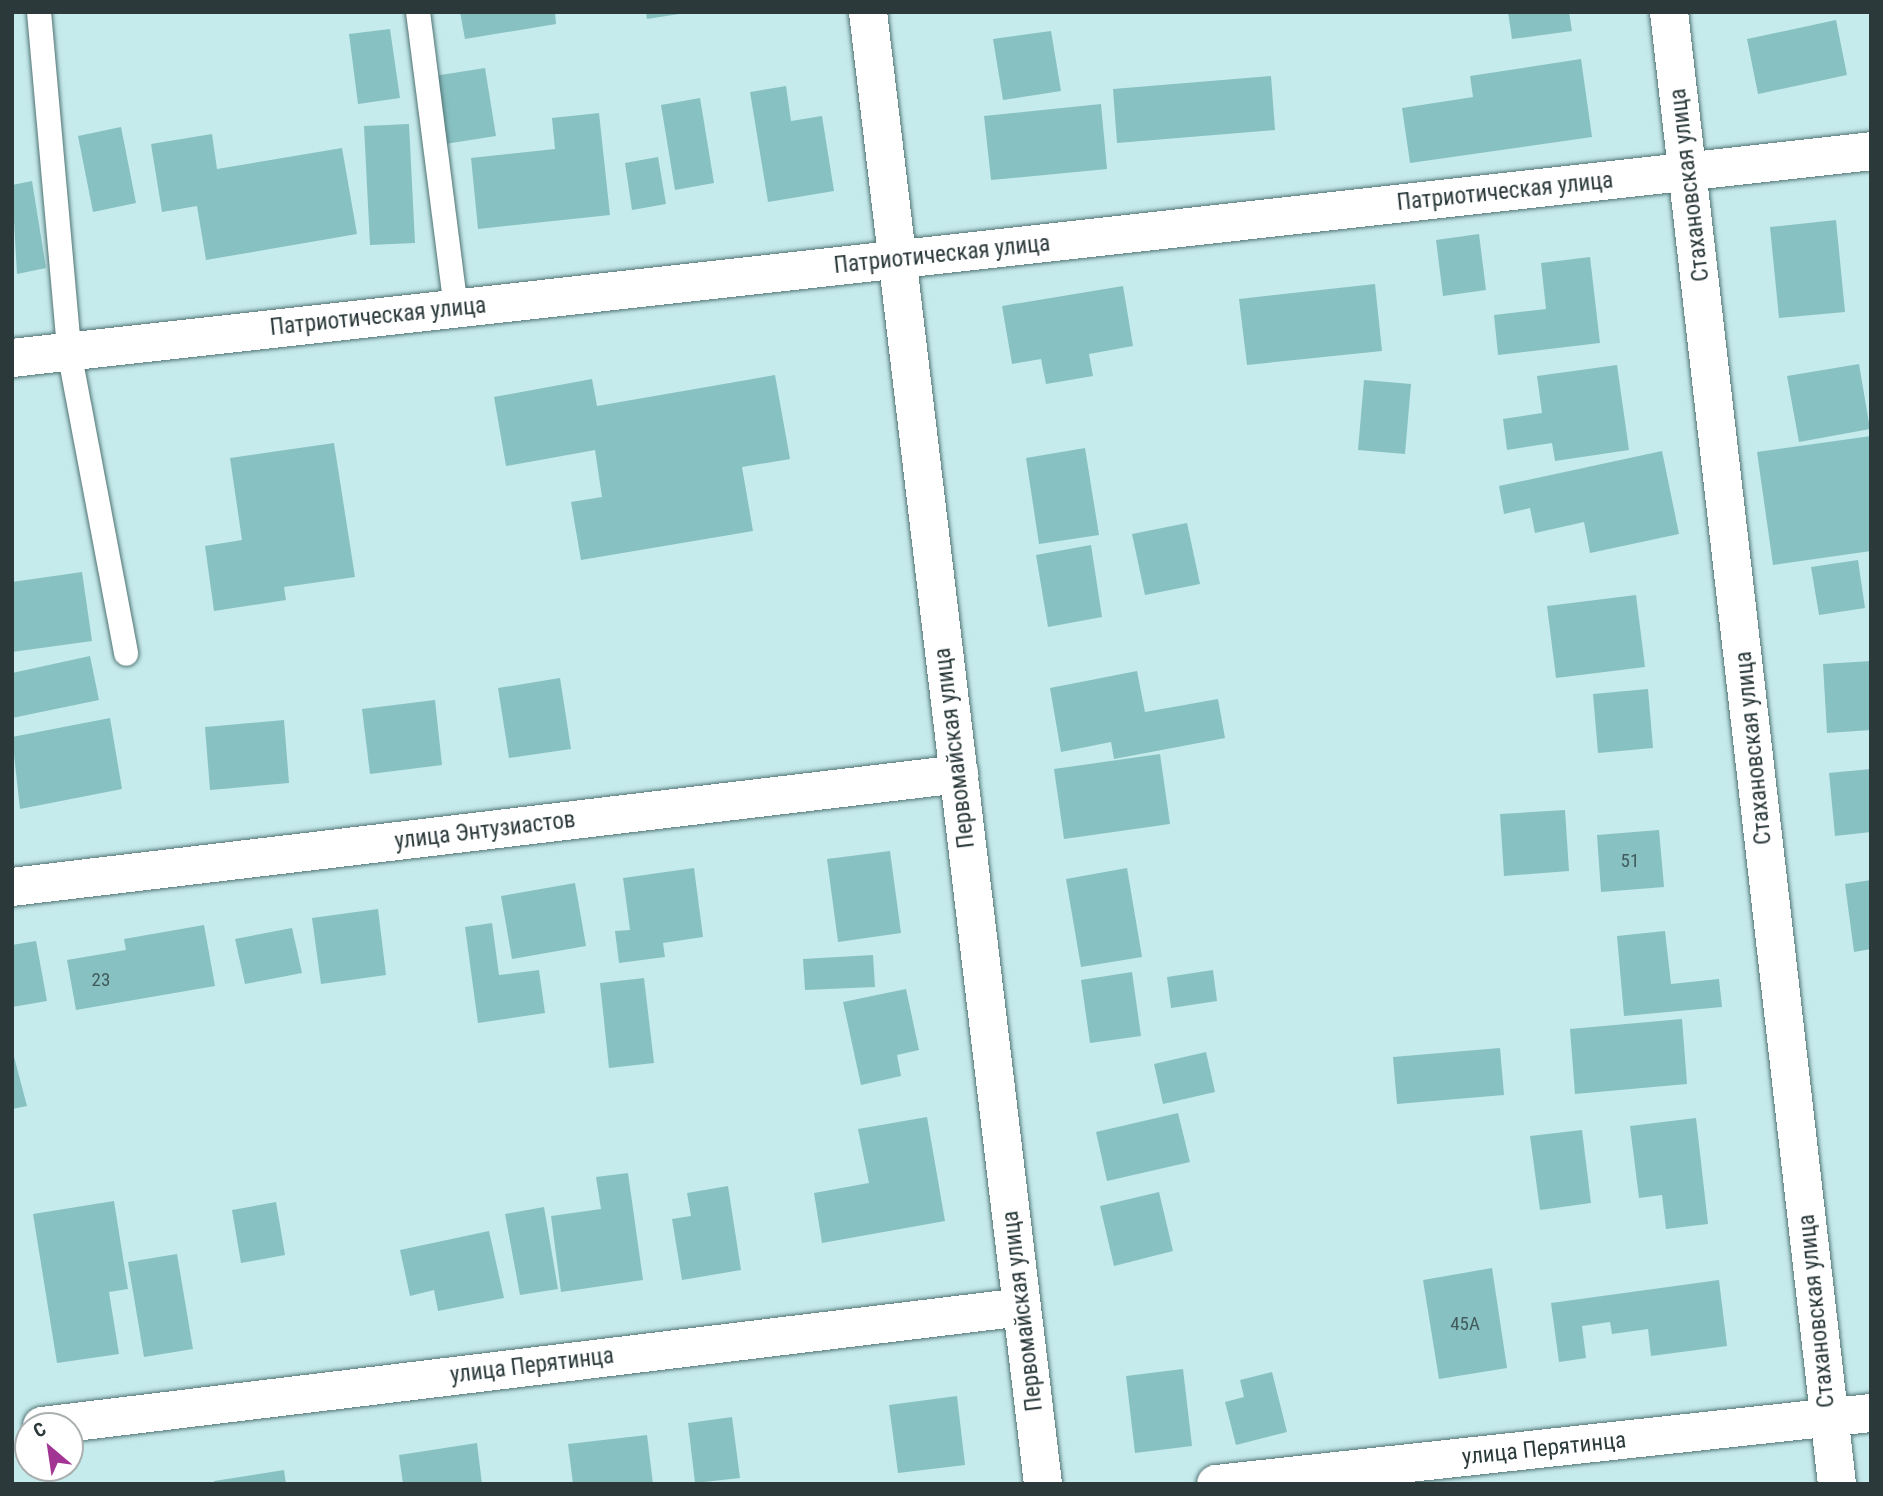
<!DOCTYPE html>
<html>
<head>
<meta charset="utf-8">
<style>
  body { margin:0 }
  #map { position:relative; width:1883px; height:1496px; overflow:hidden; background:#c6ebec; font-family:"Roboto Condensed",sans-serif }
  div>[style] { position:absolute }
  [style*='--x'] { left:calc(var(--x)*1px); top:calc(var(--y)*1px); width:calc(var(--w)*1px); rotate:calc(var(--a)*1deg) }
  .building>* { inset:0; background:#88c1c2 }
  .roads { filter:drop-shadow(0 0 2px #507273) drop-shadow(0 0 2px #507273) }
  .lane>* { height:24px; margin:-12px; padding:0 12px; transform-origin:12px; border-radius:12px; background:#fff }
  .street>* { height:38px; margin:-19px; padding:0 19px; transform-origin:19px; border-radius:19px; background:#fff }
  span { translate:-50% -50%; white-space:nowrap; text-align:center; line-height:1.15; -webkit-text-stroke:5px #fff; paint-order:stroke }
  .number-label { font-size:19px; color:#425b5c }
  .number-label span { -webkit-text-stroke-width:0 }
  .street-label { font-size:23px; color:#2b393a }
  .frame { position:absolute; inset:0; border:14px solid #2b393a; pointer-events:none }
  .north { position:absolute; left:14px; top:1412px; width:70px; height:70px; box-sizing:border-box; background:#fff; border:2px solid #aab0b0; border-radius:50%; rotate:331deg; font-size:19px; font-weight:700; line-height:28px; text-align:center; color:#2b393a }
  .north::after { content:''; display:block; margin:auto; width:24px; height:32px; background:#a23594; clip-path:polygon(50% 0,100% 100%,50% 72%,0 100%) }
</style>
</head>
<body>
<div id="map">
  <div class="building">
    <i style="clip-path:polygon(460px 12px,555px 12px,556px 24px,465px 39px)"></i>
    <i style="clip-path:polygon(646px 12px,678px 12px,679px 14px,647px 19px)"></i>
    <i style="clip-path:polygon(1508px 12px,1569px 12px,1572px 31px,1512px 39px)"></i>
    <i style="clip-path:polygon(1836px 20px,1847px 75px,1758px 94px,1747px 39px)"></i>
    <i style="clip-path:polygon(390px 29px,400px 98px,358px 104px,349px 34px)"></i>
    <i style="clip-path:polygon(1051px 31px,1061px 91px,1003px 100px,993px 39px)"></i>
    <i style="clip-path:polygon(1581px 59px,1592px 137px,1410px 163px,1402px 108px,1473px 97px,1470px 76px)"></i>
    <i style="clip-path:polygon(485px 68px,496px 136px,445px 144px,434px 76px)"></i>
    <i style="clip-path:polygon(1271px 76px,1275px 130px,1117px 143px,1113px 89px)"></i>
    <i style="clip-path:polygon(786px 86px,791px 121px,822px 116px,834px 191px,768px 202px,750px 92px)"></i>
    <i style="clip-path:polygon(700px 98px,714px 183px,675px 190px,661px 105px)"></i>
    <i style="clip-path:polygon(1101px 104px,1107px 169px,991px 180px,984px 116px)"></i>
    <i style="clip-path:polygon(599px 113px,610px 215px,478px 229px,471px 158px,555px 149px,552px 118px)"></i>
    <i style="clip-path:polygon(409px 124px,415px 243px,370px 245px,364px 126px)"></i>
    <i style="clip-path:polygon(121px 127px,136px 203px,93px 212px,78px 136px)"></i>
    <i style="clip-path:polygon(212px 134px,217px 169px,342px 148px,357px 234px,206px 260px,197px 206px,162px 212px,151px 144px)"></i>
    <i style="clip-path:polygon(658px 157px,666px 204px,632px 210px,625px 163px)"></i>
    <i style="clip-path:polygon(32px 181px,46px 268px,17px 274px,12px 185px)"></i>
    <i style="clip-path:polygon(1836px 220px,1845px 312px,1779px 318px,1770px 227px)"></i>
    <i style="clip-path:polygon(1479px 234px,1486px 290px,1443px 296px,1436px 240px)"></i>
    <i style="clip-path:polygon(1590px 257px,1600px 343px,1498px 355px,1494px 315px,1546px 309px,1541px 263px)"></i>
    <i style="clip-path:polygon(1375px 284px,1382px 351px,1247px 365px,1239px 299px)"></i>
    <i style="clip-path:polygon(1123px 286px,1133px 346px,1089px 354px,1093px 376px,1046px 384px,1041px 359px,1012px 364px,1002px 306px)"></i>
    <i style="clip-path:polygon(1859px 364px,1870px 429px,1799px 442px,1787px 376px)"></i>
    <i style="clip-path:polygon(1617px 365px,1629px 450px,1555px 461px,1552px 443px,1507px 450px,1503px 419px,1542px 413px,1537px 376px)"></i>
    <i style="clip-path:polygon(775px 375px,790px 459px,742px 467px,753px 531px,581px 560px,571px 502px,602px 497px,595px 450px,506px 466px,494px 397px,592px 379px,597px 406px)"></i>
    <i style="clip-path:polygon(1364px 380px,1411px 384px,1405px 454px,1358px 450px)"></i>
    <i style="clip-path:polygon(1871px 436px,1871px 551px,1773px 565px,1757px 452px)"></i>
    <i style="clip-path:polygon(334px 443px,355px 577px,284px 587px,286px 600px,214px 611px,205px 546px,242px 540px,230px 458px)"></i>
    <i style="clip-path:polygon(1085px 448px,1099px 535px,1039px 544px,1026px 458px)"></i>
    <i style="clip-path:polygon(1662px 451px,1679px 534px,1590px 553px,1584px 522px,1535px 533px,1530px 508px,1504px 514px,1499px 486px)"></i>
    <i style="clip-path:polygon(1187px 523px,1200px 584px,1145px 595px,1132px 534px)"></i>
    <i style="clip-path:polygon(1091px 545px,1102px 617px,1048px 627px,1036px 555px)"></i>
    <i style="clip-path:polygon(1858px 560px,1865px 608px,1819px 615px,1811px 567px)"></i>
    <i style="clip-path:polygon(82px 572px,92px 641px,12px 652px,12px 582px)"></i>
    <i style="clip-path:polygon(1636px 595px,1645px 667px,1556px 678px,1547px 606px)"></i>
    <i style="clip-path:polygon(90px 656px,99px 700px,12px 718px,12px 673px)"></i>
    <i style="clip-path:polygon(1871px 661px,1871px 730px,1827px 733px,1823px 664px)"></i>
    <i style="clip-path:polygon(1137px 671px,1145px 712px,1218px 699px,1225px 738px,1114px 759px,1111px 742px,1061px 752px,1050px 688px)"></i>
    <i style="clip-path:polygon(560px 678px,571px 749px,509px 758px,498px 688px)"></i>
    <i style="clip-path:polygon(1648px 689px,1653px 748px,1598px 753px,1593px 694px)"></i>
    <i style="clip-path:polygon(435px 700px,442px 765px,370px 774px,362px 709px)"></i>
    <i style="clip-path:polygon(110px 718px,122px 789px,20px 809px,12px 737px)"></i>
    <i style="clip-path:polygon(284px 720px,289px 783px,210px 790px,205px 727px)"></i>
    <i style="clip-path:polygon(1160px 754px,1170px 824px,1064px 839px,1054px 769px)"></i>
    <i style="clip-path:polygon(1871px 769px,1871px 832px,1835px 836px,1829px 773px)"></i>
    <i style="clip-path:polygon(1565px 810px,1569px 871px,1504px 876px,1500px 814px)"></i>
    <i style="clip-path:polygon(1659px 830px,1664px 887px,1601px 892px,1597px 835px)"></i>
    <i style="clip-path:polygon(890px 851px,901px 933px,838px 942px,827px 859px)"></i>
    <i style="clip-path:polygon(694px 868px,703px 937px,663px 943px,665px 957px,619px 963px,615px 931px,630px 930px,623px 878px)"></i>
    <i style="clip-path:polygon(1127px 868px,1142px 957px,1081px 967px,1066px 879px)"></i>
    <i style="clip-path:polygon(1871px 880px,1871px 949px,1854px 952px,1845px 884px)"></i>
    <i style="clip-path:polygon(575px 883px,586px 946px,512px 959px,501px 896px)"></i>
    <i style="clip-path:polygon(378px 909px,386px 975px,321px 984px,312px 918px)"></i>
    <i style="clip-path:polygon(492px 923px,499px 975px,539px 970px,545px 1013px,478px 1023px,465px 927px)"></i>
    <i style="clip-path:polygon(204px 925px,215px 986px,76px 1010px,67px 960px,126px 950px,124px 939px)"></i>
    <i style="clip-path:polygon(292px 928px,302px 973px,245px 984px,235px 939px)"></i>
    <i style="clip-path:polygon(1665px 931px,1671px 984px,1719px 979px,1722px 1007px,1624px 1016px,1617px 936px)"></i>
    <i style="clip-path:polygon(36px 941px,47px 1001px,12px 1007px,12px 945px)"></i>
    <i style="clip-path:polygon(873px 955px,875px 987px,805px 990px,803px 959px)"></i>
    <i style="clip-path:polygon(1213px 970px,1217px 1001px,1171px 1008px,1167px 977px)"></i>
    <i style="clip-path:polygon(1132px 972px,1141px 1036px,1090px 1043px,1081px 980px)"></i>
    <i style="clip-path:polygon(644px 978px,654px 1063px,609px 1068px,600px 983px)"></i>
    <i style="clip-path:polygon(906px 989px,919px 1050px,897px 1055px,901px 1076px,861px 1085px,843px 1002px)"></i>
    <i style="clip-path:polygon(1682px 1019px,1687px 1084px,1575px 1094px,1570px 1029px)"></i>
    <i style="clip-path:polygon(1500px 1048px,1504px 1095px,1397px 1104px,1393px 1057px)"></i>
    <i style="clip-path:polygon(12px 1049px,27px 1106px,12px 1109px)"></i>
    <i style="clip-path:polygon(1206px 1052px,1215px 1092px,1163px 1104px,1154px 1064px)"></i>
    <i style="clip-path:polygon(1178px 1113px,1190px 1162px,1107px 1181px,1096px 1132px)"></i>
    <i style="clip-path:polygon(927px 1117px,945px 1221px,822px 1243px,814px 1193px,869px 1183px,858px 1129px)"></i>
    <i style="clip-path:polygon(1696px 1118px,1708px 1224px,1666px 1229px,1662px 1195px,1639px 1198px,1630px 1126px)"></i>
    <i style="clip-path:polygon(1582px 1130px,1591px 1203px,1540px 1210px,1530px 1136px)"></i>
    <i style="clip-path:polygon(628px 1173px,643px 1280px,561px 1292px,551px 1216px,601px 1209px,596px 1177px)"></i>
    <i style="clip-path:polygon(728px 1186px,741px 1270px,682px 1280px,672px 1219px,691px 1216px,687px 1193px)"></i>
    <i style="clip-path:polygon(1159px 1192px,1173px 1251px,1114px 1266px,1100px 1206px)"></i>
    <i style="clip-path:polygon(114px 1201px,128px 1289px,109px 1292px,119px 1354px,57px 1363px,33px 1214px)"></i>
    <i style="clip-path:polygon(276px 1202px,285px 1255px,241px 1263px,232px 1210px)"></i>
    <i style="clip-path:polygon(544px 1207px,558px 1289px,520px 1295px,505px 1214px)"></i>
    <i style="clip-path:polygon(489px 1231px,504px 1298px,438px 1311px,434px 1290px,410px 1296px,400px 1250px)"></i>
    <i style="clip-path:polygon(177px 1254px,193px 1349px,144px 1357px,128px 1262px)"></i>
    <i style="clip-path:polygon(1492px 1268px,1507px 1368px,1439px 1379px,1423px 1280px)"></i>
    <i style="clip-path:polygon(1719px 1280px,1727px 1346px,1651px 1356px,1648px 1329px,1612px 1334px,1610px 1322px,1582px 1326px,1586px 1358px,1559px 1362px,1551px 1303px)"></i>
    <i style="clip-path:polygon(1183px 1369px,1192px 1446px,1135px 1453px,1126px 1376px)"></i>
    <i style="clip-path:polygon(1272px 1372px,1287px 1432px,1236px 1445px,1225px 1402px,1244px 1397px,1240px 1380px)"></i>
    <i style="clip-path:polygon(957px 1396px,965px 1465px,898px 1473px,889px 1405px)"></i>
    <i style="clip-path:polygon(732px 1417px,740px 1478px,695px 1483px,688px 1423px)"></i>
    <i style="clip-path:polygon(647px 1435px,653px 1484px,573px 1484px,568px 1444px)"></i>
    <i style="clip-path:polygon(477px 1443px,482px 1484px,403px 1484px,399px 1455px)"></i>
    <i style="clip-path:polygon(284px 1470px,286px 1484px,215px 1484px,214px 1481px)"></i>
  </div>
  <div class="roads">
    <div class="lane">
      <i style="--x:39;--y:12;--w:340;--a:84.9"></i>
      <i style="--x:69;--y:351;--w:308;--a:79.3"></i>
      <i style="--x:418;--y:12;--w:298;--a:82.7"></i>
    </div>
    <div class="street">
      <i style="--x:868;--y:12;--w:1482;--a:83.22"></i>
      <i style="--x:1669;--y:12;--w:1482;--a:83.49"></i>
      <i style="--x:12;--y:358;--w:1870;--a:-6.35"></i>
      <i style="--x:12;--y:887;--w:954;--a:-6.8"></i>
      <i style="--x:42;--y:1426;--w:987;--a:-6.92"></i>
      <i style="--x:1216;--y:1484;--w:659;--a:-6.19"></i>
    </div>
  </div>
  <div class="number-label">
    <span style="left:1630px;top:861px">51</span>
    <span style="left:101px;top:980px">23</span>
    <span style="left:1465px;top:1324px">45А</span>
  </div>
  <div class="street-label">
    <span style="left:1690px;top:185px;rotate:-97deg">Стахановская улица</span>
    <span style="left:1505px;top:192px;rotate:-6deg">Патриотическая улица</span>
    <span style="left:942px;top:255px;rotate:-6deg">Патриотическая улица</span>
    <span style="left:378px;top:317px;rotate:-6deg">Патриотическая улица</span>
    <span style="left:955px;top:748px;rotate:-97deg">Первомайская улица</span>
    <span style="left:1754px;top:748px;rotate:-96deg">Стахановская улица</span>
    <span style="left:485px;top:831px;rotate:-7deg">улица Энтузиастов</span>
    <span style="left:1023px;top:1311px;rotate:-97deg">Первомайская улица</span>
    <span style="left:1817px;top:1311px;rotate:-96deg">Стахановская улица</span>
    <span style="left:532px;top:1366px;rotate:-7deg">улица Перятинца</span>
    <span style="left:1544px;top:1449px;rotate:-6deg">улица Перятинца</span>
  </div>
  <div class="frame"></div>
  <div class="north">С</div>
</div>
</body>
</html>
